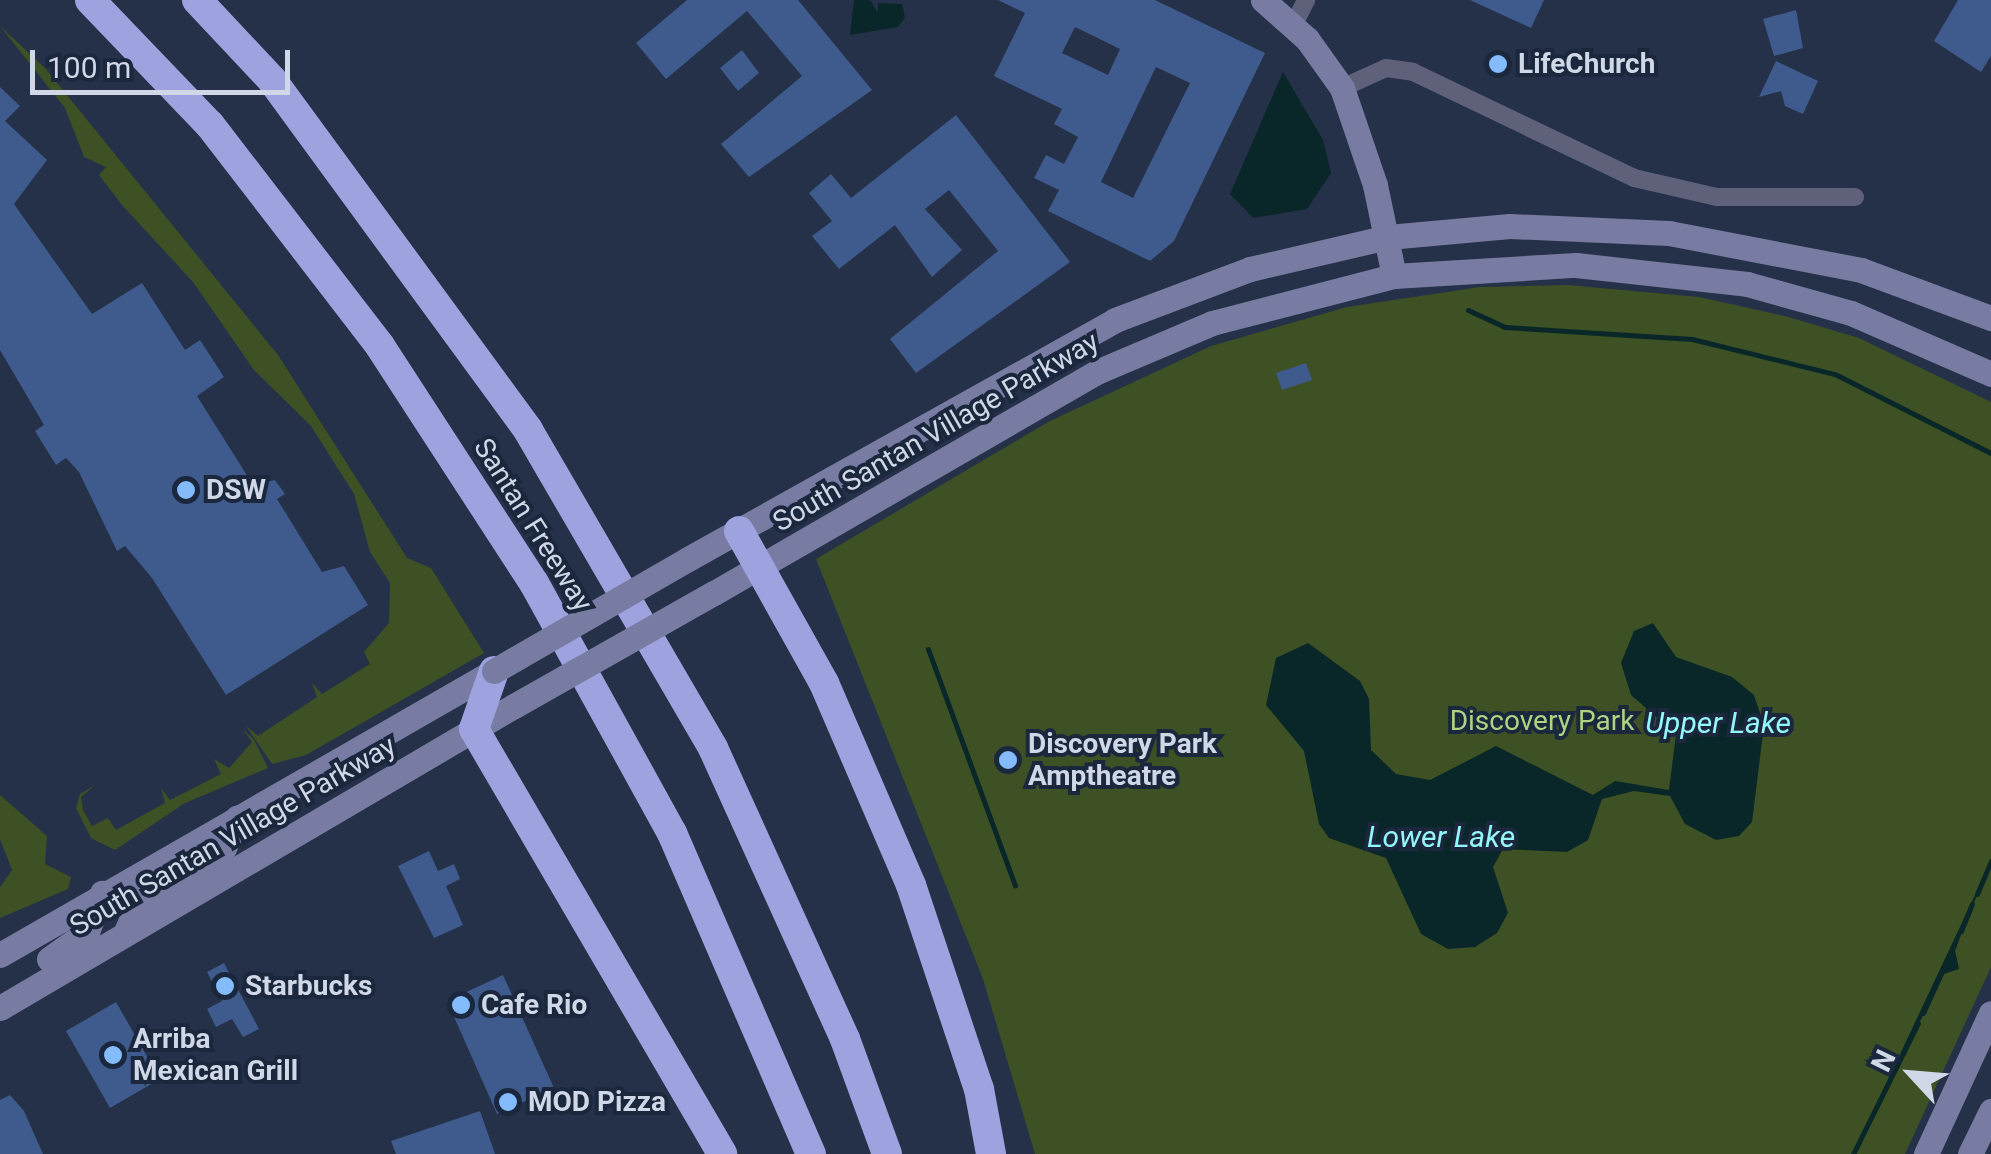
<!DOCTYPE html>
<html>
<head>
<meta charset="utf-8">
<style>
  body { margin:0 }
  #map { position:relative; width:1991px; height:1154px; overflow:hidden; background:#243148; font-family:Roboto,sans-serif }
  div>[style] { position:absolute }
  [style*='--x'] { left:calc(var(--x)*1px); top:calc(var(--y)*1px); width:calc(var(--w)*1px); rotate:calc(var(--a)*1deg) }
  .green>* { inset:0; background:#3d5124 }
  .water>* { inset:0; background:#092728 }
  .stream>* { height:5px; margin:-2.5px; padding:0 2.5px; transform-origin:2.5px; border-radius:2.5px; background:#092728 }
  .building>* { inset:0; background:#3f5a8c }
  .street>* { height:18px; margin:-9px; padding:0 9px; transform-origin:9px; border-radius:9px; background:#5f617a }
  .secondary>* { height:25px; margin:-12.5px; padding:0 12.5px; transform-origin:12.5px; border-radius:12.5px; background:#787ca3 }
  .highway>* { height:30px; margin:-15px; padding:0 15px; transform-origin:15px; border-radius:15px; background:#9ea3df }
  .secondary-bridge>* { height:25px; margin:-12.5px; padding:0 12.5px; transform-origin:12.5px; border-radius:12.5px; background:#787ca3 }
  .dots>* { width:28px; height:28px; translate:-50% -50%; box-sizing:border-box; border:5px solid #1a273d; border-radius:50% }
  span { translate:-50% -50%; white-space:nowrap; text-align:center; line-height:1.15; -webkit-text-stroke:8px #1a273d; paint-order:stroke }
  .poi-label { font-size:28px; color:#d0d8e7; font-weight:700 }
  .left { translate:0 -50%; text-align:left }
  .street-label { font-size:28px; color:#d0d8e7 }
  .park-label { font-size:28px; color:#aed481 }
  .water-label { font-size:30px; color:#94f8fa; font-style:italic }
  .north { position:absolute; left:1861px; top:1024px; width:100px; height:100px; -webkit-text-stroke:8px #1a273d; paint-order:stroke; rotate:296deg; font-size:28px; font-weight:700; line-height:40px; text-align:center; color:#d0d8e7 }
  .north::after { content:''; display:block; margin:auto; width:35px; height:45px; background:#d0d8e7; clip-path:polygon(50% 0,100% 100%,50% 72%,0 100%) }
  .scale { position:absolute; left:30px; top:50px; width:260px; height:45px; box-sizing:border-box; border:5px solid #d0d8e7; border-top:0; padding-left:12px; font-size:30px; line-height:35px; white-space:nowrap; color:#d0d8e7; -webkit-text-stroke:8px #1a273d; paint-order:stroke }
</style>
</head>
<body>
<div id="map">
  <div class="green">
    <i style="clip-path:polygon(0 26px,45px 68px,278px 355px,407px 558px,431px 568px,484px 653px,306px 755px,272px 764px,246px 726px,258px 736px,317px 697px,312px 683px,322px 694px,370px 664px,364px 652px,389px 623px,390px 583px,370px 552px,354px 494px,311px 426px,254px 370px,193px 282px,122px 205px,99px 175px,106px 167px,84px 157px,65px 108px)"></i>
    <i style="clip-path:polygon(1568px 285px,1699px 297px,1785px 316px,1859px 338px,1991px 402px,1991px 967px,1905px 1154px,1035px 1154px,983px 979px,816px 559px,1050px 421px,1211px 346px,1347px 307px,1480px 287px)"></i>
    <i style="clip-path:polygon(242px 728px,254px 740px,268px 768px,185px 803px,115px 850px,91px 838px,76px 808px,80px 794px,95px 785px,81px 797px,83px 810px,92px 826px,108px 818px,116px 830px,165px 803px,161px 788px,170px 800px,221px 774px,214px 759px,229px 768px,252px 742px)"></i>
    <i style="clip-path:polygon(0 795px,47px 836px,45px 864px,71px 877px,68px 889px,0 918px,0 887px,12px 870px,0 839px)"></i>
  </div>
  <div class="water">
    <i style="clip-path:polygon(854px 0,870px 0,878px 13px,878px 3px,902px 4px,905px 18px,898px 27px,850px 35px)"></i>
    <i style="clip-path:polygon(1283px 72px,1323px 140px,1331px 173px,1307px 209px,1253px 218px,1230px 194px)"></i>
    <i style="clip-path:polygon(1653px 623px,1676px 657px,1732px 677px,1754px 695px,1764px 725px,1752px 822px,1739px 836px,1716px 840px,1685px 824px,1670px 796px,1634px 791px,1602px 799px,1588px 840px,1567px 852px,1503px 849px,1493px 867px,1508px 913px,1497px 933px,1475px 947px,1448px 949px,1421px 934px,1386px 858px,1329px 838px,1319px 824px,1304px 751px,1266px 705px,1276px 658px,1308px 643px,1360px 681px,1369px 699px,1371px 750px,1396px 774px,1430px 780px,1496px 746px,1593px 795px,1615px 781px,1669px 790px,1676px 734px,1631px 695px,1621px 663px,1634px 631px)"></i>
    <i style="clip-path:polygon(1991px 861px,1955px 950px,1959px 969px,1944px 974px,1853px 1154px)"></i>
  </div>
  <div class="stream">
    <i style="--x:1468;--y:310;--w:41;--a:24.7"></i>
    <i style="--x:1505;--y:327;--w:187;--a:3.7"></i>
    <i style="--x:1692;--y:339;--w:147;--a:13.8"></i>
    <i style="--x:1835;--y:374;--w:175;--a:26.9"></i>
    <i style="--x:928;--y:649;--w:252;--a:69.8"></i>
    <i style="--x:1977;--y:894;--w:36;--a:-67"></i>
    <i style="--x:1961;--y:931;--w:29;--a:-68"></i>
    <i style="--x:1923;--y:1013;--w:75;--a:-65.5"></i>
    <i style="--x:1853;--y:1154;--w:146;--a:-63.6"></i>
  </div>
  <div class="building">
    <i style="clip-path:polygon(687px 0,798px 0,872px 90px,749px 177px,721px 144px,802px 76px,747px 11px,666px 79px,636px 43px)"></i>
    <i style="clip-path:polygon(evenodd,998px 0,1155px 0,1265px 53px,1174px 241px,1150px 261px,1048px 211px,1059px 190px,1034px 178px,1046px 155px,1064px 164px,1078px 137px,1054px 124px,1062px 109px,994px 76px,1025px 13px,998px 0,1075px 27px,1120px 49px,1108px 75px,1062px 53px,1075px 27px,998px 0,1156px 67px,1190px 83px,1133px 198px,1101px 182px,1156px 67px)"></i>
    <i style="clip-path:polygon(1470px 0,1544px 0,1531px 28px)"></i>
    <i style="clip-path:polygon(1958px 0,1991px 0,1991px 56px,1981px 72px,1934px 41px)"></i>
    <i style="clip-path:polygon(1796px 10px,1803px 48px,1774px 56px,1763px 19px)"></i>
    <i style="clip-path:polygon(742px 50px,759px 73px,738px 91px,720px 68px)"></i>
    <i style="clip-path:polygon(1776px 61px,1818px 81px,1803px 114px,1785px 106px,1781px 91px,1759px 97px)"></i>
    <i style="clip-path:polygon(0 87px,20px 106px,5px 121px,47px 160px,14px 204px,92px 314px,142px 283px,185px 350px,200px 340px,224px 377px,197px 396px,253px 485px,275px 480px,285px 494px,277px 499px,322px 572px,344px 566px,368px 605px,226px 695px,152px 578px,125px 546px,117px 551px,79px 472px,66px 458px,56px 465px,35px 431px,44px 425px,0 350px)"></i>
    <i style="clip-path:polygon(956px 115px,1070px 262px,916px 373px,890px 339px,998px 251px,949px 190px,925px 209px,962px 250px,932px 277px,895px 225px,839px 269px,812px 236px,832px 221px,809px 193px,831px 174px,851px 198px)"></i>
    <i style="clip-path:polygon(1306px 363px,1312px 380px,1282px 390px,1276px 373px)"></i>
    <i style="clip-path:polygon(429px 851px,438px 871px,454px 864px,460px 879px,446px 886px,463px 925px,434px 938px,398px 866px)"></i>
    <i style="clip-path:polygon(224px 963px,259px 1029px,243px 1037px,232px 1019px,216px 1027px,207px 1009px,222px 1001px,207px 972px)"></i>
    <i style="clip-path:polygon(503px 975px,554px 1088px,497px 1114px,447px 1001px)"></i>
    <i style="clip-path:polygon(116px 1002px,160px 1079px,110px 1108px,66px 1031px)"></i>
    <i style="clip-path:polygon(10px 1095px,24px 1111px,43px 1154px,0 1154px,0 1100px)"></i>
    <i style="clip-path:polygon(480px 1111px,495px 1154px,396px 1154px,391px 1141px)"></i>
  </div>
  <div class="street">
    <i style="--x:1294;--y:24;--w:27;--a:-63"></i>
    <i style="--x:1342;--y:88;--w:48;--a:-24.4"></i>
    <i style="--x:1386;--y:68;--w:27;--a:8"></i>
    <i style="--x:1413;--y:72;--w:245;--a:25.6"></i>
    <i style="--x:1634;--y:178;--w:85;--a:12.9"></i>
    <i style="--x:1717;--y:197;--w:138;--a:0"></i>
  </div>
  <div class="secondary">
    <i style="--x:1263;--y:0;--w:59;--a:41.6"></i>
    <i style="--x:1307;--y:39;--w:60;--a:54.5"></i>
    <i style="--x:1342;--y:88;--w:102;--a:71.2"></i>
    <i style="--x:1375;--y:185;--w:93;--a:78.2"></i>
    <i style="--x:688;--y:559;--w:489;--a:-29.2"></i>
    <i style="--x:1115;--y:320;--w:144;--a:-20.7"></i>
    <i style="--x:1250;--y:269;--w:142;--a:-13.1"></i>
    <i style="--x:1388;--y:237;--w:122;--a:-5.2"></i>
    <i style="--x:1510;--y:226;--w:159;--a:2.5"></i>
    <i style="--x:1669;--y:233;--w:196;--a:10.9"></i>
    <i style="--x:1861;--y:270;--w:139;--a:20.3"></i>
    <i style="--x:714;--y:593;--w:444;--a:-30"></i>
    <i style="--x:1099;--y:371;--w:123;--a:-23"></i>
    <i style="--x:1212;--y:323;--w:188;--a:-14.5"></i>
    <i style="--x:1394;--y:276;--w:182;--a:-3.5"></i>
    <i style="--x:1576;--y:265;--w:172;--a:6.3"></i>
    <i style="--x:1747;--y:284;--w:108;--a:15.6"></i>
    <i style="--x:1851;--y:313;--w:153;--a:23.5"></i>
    <i style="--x:125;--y:934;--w:40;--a:-66.6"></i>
    <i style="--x:141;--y:897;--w:96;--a:-30.6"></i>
    <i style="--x:224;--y:848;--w:33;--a:-67"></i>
    <i style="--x:0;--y:955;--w:570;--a:-29.89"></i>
    <i style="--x:49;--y:959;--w:47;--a:-35.4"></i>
    <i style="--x:87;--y:932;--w:42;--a:-69"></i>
    <i style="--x:0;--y:1008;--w:596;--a:-30.44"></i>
    <i style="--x:1926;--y:1154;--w:155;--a:-65.3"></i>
    <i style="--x:1970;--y:1154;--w:48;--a:-64"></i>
  </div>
  <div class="highway">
    <i style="--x:90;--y:0;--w:173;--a:46.2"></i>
    <i style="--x:210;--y:125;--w:279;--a:52.4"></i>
    <i style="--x:380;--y:346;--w:283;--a:57"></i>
    <i style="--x:534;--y:583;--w:286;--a:61.1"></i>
    <i style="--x:672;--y:833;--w:350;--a:66.6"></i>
    <i style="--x:197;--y:0;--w:110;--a:46.8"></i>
    <i style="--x:272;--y:80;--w:434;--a:53.8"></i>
    <i style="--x:528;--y:430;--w:368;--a:59.8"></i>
    <i style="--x:713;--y:748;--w:320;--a:65.6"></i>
    <i style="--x:845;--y:1039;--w:122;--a:69.9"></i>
    <i style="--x:739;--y:531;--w:174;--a:60.8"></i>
    <i style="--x:824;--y:683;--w:220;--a:66.7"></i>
    <i style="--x:911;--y:885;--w:215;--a:71.6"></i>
    <i style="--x:979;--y:1089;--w:66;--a:79.5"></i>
    <i style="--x:494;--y:671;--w:61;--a:109"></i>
    <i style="--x:474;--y:729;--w:492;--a:59.7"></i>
  </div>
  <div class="secondary-bridge">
    <i style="--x:494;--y:671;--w:224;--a:-30"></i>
    <i style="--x:514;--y:706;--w:230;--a:-29.5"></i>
  </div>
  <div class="dots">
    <i style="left:1498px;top:64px;background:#84bcfb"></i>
    <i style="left:186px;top:490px;background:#84bcfb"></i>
    <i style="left:1008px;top:760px;background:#84bcfb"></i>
    <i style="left:225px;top:986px;background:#84bcfb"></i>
    <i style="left:461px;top:1005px;background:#84bcfb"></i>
    <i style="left:113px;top:1055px;background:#84bcfb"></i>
    <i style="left:508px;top:1102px;background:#84bcfb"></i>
  </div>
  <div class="poi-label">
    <span class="left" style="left:1518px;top:64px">LifeChurch</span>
    <span class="left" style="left:206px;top:490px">DSW</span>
    <span class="left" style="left:1028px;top:760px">Discovery Park<br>Amptheatre</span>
    <span class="left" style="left:245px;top:986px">Starbucks</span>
    <span class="left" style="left:481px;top:1005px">Cafe Rio</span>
    <span class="left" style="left:133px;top:1055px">Arriba<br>Mexican Grill</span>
    <span class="left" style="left:528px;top:1102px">MOD Pizza</span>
  </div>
  <div class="street-label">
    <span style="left:936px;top:432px;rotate:-30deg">South Santan Village Parkway</span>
    <span style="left:533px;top:525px;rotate:58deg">Santan Freeway</span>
    <span style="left:233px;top:836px;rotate:-30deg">South Santan Village Parkway</span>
  </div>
  <div class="park-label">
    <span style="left:1542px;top:721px">Discovery Park</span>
  </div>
  <div class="water-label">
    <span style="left:1718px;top:723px">Upper Lake</span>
    <span style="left:1441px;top:837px">Lower Lake</span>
  </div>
  <div class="north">N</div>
  <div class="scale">100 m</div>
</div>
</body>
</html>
